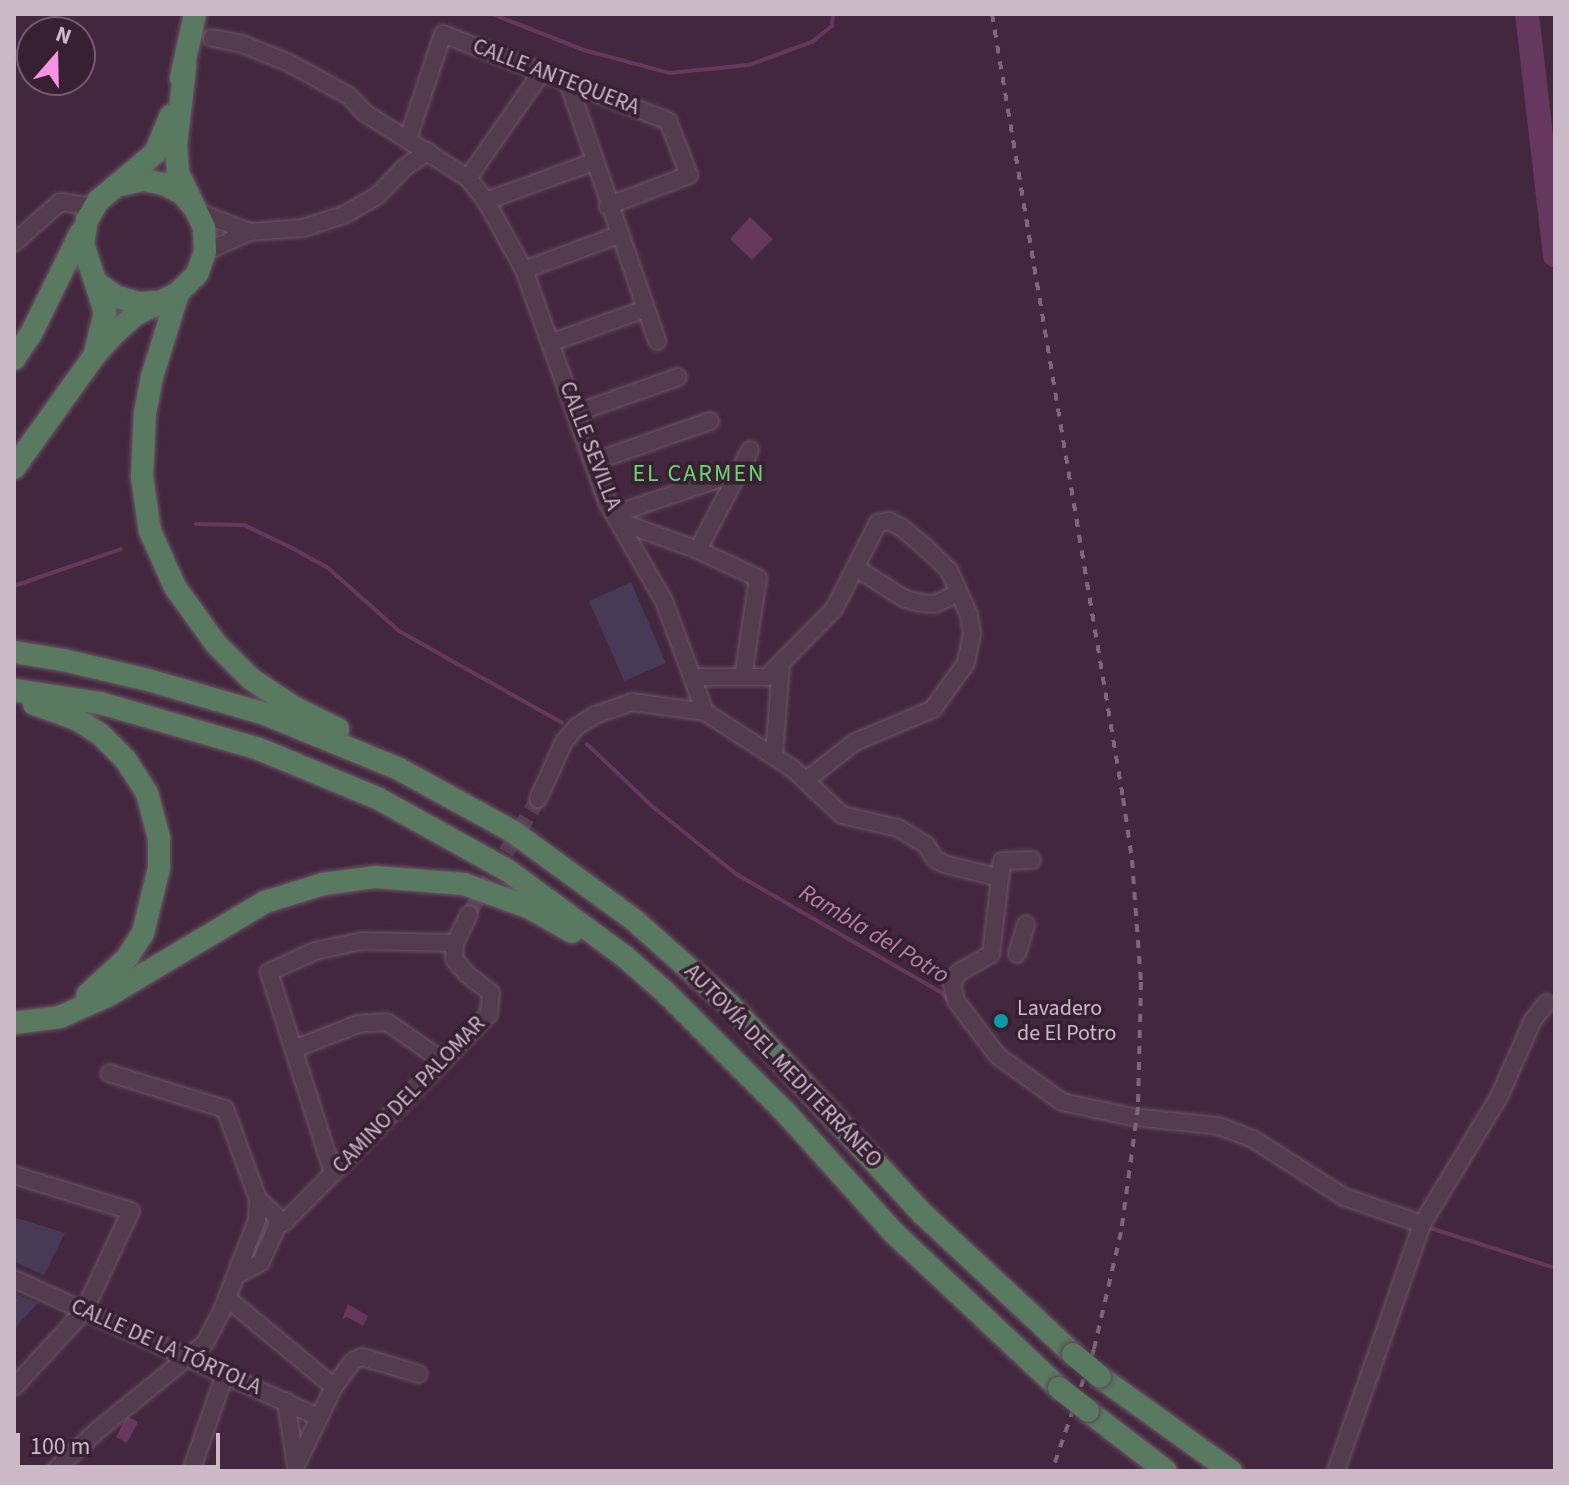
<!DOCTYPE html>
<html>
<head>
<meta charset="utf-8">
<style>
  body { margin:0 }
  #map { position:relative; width:1569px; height:1485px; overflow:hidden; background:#43273e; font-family:"Source Sans 3",sans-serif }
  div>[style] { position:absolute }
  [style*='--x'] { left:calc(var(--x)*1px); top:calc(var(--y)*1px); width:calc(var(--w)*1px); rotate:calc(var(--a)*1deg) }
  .green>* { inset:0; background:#473a56 }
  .water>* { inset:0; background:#66385d }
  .stream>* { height:4px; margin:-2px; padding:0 2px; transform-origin:2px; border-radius:2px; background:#66385d }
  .river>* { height:24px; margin:-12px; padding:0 12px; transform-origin:12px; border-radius:12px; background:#66385d }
  .minor-tunnel>* { height:16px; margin-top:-8px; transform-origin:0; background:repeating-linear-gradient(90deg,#583d53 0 16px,transparent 0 24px) }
  .roads { filter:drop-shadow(0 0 2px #6d5768) drop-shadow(0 0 2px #6d5768) }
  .minor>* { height:16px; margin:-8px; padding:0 8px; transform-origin:8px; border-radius:8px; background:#533c4e }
  .highway>* { height:22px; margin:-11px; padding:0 11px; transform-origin:11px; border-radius:11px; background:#597960 }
  .rail>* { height:4px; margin-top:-2px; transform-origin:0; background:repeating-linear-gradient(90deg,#81657b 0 8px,transparent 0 16px) }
  .bridges { filter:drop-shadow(0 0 2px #5a4355) drop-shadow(0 0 2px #5a4355) }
  .highway-bridge>* { height:22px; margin:-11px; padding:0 11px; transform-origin:11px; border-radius:11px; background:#597960 }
  .dots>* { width:22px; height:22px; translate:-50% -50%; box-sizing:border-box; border:4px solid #382033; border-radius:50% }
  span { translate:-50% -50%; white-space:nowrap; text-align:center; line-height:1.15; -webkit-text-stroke:7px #382033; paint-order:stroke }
  .street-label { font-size:22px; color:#ccb9c8 }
  .poi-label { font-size:22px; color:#ccb9c8 }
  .left { translate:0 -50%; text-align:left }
  .neighbourhood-label { font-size:24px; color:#6bd670; letter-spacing:2px }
  .water-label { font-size:24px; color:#b381aa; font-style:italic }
  .frame { position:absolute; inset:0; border:16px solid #ccb9c8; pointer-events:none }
  .north { position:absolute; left:16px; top:16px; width:80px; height:80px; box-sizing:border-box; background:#382033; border:2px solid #735d6f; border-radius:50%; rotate:20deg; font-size:22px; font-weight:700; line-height:32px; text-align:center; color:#ccb9c8 }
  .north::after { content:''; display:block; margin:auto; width:28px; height:36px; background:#f793e1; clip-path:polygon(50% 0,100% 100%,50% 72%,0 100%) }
  .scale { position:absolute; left:16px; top:1433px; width:204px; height:36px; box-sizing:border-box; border:4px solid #ccb9c8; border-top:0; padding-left:10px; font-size:24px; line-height:28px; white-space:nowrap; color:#ccb9c8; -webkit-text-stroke:6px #382033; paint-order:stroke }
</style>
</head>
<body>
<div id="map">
  <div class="green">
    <i style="clip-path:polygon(631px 582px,666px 663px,624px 681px,589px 601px)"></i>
    <i style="clip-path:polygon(14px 1217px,65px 1233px,44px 1275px,14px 1262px)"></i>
    <i style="clip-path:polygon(14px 1293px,38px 1303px,14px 1329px)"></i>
  </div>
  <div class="water">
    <i style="clip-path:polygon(750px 217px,773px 239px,752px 260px,730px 239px)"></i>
    <i style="clip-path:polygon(348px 1304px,368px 1316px,363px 1326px,347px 1317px,342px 1320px)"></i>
    <i style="clip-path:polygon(127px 1416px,138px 1422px,127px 1443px,116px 1437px)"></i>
  </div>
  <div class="stream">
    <i style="--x:492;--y:14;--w:99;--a:21.4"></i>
    <i style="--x:584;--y:50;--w:88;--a:15.1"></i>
    <i style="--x:669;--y:73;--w:80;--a:-5.7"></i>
    <i style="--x:749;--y:65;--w:67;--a:-20.1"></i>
    <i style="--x:812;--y:42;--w:26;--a:-39"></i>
    <i style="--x:832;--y:26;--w:12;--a:-85"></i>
    <i style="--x:196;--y:524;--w:48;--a:1.2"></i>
    <i style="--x:244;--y:525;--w:55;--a:25.6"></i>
    <i style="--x:294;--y:549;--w:38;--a:29"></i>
    <i style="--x:327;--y:567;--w:96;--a:41.6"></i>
    <i style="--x:399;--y:631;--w:187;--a:29.4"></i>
    <i style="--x:14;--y:586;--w:113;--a:-19.1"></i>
    <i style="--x:587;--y:744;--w:91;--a:43.7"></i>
    <i style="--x:653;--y:807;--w:107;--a:38.9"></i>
    <i style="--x:736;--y:874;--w:238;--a:30"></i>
    <i style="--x:942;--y:993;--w:13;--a:51"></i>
    <i style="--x:1424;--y:1226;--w:138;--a:17.8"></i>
  </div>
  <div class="river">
    <i style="--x:1527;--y:14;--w:243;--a:83.4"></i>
  </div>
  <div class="minor-tunnel">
    <i style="--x:469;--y:914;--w:134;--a:-59"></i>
  </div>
  <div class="roads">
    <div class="minor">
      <i style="--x:212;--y:38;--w:31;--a:11"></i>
      <i style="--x:242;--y:44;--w:48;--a:21.8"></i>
      <i style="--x:287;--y:62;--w:71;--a:28.7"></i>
      <i style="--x:349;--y:96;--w:23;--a:47"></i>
      <i style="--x:365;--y:113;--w:122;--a:32.3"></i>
      <i style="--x:468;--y:178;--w:29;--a:52"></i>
      <i style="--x:486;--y:201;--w:79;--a:61.2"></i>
      <i style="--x:524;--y:270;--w:246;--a:70.3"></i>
      <i style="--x:607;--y:502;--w:114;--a:60.1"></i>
      <i style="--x:664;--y:601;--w:118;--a:69.7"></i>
      <i style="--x:705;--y:712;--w:105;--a:32.9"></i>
      <i style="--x:793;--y:769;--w:67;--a:43.2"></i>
      <i style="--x:842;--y:815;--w:57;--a:13.1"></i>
      <i style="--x:898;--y:828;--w:33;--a:31"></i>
      <i style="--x:926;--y:845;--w:17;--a:57"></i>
      <i style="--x:935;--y:859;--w:10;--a:29"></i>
      <i style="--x:944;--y:864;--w:58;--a:14"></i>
      <i style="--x:568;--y:82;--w:274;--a:71"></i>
      <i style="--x:408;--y:139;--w:111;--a:-71.6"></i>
      <i style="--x:443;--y:34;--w:241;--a:21.1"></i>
      <i style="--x:668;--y:121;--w:58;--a:68.7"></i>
      <i style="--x:689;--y:175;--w:87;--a:159.1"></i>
      <i style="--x:468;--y:178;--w:129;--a:-55.1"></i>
      <i style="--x:486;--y:201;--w:114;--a:-20"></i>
      <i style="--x:198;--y:212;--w:55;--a:21.4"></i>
      <i style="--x:14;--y:243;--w:62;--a:-41.7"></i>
      <i style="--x:60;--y:202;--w:35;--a:8"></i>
      <i style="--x:205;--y:252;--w:48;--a:-24.4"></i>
      <i style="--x:249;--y:232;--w:54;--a:-4.2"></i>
      <i style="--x:303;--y:228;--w:43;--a:-17.6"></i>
      <i style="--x:344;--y:215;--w:38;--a:-30"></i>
      <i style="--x:377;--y:196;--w:39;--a:-46"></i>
      <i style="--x:404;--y:168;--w:29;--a:-35"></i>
      <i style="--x:524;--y:270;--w:100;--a:-20.4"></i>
      <i style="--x:550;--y:343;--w:101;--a:-19.7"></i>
      <i style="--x:576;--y:413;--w:108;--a:-19.4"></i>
      <i style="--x:593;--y:462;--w:124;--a:-19.3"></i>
      <i style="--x:615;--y:514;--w:131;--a:-18.7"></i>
      <i style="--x:621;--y:522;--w:82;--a:20"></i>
      <i style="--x:698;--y:550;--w:66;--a:25"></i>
      <i style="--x:758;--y:578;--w:100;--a:98.6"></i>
      <i style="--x:698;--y:550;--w:113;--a:-62.5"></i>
      <i style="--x:856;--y:568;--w:58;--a:32.3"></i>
      <i style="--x:905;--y:599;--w:16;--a:14"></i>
      <i style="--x:921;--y:603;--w:14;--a:4"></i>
      <i style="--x:935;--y:604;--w:26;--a:-25"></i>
      <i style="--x:693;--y:677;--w:74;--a:0"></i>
      <i style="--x:767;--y:677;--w:95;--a:-45.4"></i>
      <i style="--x:834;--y:609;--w:97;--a:-62.9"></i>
      <i style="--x:878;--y:523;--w:11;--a:-10"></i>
      <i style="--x:889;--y:521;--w:13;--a:27"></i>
      <i style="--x:901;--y:527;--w:34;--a:40"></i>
      <i style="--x:927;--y:549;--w:30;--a:44"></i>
      <i style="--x:949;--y:570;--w:49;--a:66"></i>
      <i style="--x:969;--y:615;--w:19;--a:81"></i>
      <i style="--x:972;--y:634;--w:30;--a:102"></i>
      <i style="--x:966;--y:663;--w:57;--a:125.7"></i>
      <i style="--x:933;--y:709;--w:85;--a:157.1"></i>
      <i style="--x:855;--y:742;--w:63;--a:142"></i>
      <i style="--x:774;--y:756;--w:92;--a:-85.6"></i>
      <i style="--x:538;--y:799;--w:63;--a:-65.5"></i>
      <i style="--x:564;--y:742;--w:19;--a:-51"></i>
      <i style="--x:576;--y:727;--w:22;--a:-32"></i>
      <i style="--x:595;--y:715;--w:39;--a:-19"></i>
      <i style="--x:632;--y:702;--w:74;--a:7.8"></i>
      <i style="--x:1032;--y:860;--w:30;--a:178"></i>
      <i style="--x:1002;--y:861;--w:94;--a:96.7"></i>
      <i style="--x:991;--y:954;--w:38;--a:150"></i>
      <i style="--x:958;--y:973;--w:13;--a:119"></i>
      <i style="--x:952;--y:984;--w:17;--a:77"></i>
      <i style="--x:956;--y:1001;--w:69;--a:52.6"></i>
      <i style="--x:998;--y:1056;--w:79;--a:35.7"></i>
      <i style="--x:1062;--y:1102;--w:72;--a:12.1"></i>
      <i style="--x:1017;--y:954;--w:31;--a:-73"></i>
      <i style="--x:294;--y:1049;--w:69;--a:-21.3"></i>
      <i style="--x:358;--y:1024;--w:29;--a:-4"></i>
      <i style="--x:387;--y:1022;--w:68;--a:34.9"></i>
      <i style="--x:1142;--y:1118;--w:77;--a:5.9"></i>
      <i style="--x:1219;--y:1126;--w:36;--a:21"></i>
      <i style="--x:1253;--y:1139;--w:108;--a:32.5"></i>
      <i style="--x:1344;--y:1197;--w:83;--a:19.1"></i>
      <i style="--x:333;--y:1173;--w:211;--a:-107.7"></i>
      <i style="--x:269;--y:972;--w:51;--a:-24.5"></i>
      <i style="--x:315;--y:951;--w:48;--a:-12"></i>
      <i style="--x:362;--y:941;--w:93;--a:1.2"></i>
      <i style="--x:14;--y:1175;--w:122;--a:17.1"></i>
      <i style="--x:131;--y:1211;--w:110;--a:115.2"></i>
      <i style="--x:84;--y:1311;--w:103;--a:132.6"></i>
      <i style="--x:277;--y:1226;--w:10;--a:-29"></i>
      <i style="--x:286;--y:1221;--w:290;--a:-45.6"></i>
      <i style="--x:489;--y:1014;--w:21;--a:-85"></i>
      <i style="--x:491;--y:993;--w:31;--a:-142"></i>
      <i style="--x:467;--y:974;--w:20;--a:-131"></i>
      <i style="--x:454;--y:959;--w:16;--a:-86"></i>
      <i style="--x:455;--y:943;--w:32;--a:-64"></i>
      <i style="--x:237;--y:1275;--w:27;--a:-28"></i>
      <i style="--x:261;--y:1262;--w:39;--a:-66"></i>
      <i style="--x:277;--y:1226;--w:10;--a:-96"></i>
      <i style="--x:276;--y:1216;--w:25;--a:-137"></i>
      <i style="--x:14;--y:1279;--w:334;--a:24.4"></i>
      <i style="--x:227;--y:1298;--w:139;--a:39.8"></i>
      <i style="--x:286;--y:1401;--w:66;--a:81.3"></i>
      <i style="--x:296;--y:1465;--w:87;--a:-64"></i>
      <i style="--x:334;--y:1387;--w:32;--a:-54"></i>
      <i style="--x:353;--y:1361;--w:10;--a:-24"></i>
      <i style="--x:362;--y:1357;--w:59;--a:16.6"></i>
      <i style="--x:54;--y:1471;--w:60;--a:-43"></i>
      <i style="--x:98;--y:1430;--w:138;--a:-39.1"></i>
      <i style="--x:205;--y:1343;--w:34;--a:-62"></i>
      <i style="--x:221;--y:1313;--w:100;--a:-68.8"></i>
      <i style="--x:257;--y:1220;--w:21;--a:-87"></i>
      <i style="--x:258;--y:1199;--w:96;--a:-110.1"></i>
      <i style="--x:225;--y:1109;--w:121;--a:-162.8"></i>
      <i style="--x:191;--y:1471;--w:103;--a:-70.7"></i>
      <i style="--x:1336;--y:1471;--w:262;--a:-70.8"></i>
      <i style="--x:1422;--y:1224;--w:149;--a:-58.8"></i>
      <i style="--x:1499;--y:1097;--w:84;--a:-66.2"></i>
      <i style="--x:1533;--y:1020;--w:22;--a:-51"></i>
    </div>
    <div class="highway">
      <i style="--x:181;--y:78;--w:66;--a:-77.7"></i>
      <i style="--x:121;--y:185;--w:23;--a:-13"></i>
      <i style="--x:143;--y:180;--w:21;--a:11"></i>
      <i style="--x:164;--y:184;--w:20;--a:27"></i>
      <i style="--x:182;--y:193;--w:14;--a:51"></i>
      <i style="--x:97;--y:283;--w:22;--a:36"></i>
      <i style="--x:115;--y:296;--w:24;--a:17"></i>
      <i style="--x:138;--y:303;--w:18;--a:-3"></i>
      <i style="--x:178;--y:293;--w:88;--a:107.2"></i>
      <i style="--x:152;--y:377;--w:36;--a:101"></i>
      <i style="--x:145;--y:412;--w:65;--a:92.6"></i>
      <i style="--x:142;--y:477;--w:55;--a:81.6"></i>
      <i style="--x:150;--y:531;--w:61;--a:65.9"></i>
      <i style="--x:175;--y:587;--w:70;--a:54.3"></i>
      <i style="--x:216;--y:644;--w:49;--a:45"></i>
      <i style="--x:251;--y:679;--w:53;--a:33.4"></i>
      <i style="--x:295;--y:708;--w:48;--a:26"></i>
      <i style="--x:95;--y:353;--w:42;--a:-76.3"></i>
      <i style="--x:105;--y:312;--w:71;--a:-107.9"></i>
      <i style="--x:83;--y:244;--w:24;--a:-81"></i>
      <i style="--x:87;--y:220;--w:22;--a:-60"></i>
      <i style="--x:98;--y:201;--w:75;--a:-40.1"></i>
      <i style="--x:155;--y:153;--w:41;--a:-67.2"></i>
      <i style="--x:14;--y:359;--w:32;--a:-56"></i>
      <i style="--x:32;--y:332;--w:111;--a:-63.9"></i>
      <i style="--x:14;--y:468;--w:139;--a:-54.4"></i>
      <i style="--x:95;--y:355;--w:31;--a:-48"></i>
      <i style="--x:116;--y:332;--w:25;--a:-42"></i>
      <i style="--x:135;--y:315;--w:48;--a:-27.1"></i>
      <i style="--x:178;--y:293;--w:27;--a:-45"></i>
      <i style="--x:197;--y:274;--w:23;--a:-70"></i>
      <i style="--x:205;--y:252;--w:25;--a:-92"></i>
      <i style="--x:204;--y:227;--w:60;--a:-115.7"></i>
      <i style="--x:178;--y:173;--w:28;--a:-94"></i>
      <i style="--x:176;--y:145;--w:79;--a:-83.4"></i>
      <i style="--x:14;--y:652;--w:50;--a:9.3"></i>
      <i style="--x:63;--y:660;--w:87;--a:13.2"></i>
      <i style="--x:148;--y:680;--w:122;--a:16.2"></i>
      <i style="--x:265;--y:714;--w:145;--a:22.3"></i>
      <i style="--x:399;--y:769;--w:129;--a:28.8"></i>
      <i style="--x:512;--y:831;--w:151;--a:36.1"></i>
      <i style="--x:634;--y:920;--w:127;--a:41.5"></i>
      <i style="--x:729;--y:1004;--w:287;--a:47.3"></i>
      <i style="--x:924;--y:1215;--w:204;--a:43"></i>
      <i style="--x:14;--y:690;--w:87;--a:8.6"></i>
      <i style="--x:100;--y:703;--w:166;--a:16.1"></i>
      <i style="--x:259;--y:749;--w:130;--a:22.6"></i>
      <i style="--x:379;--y:799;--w:150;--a:29.1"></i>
      <i style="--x:510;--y:872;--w:142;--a:36.4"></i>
      <i style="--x:624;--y:956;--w:55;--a:41.3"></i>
      <i style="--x:665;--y:992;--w:171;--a:45"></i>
      <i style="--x:786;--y:1113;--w:163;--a:48"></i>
      <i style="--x:895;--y:1234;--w:225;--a:43.2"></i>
      <i style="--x:34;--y:704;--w:45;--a:19.7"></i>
      <i style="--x:76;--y:719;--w:28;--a:32"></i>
      <i style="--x:100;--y:734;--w:35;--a:45"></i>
      <i style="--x:125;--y:759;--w:40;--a:57.1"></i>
      <i style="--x:147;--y:793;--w:47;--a:75.1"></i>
      <i style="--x:159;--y:838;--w:30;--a:90"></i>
      <i style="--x:159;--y:868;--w:67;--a:103.8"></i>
      <i style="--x:143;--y:933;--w:30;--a:123"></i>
      <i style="--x:127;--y:958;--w:54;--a:137.2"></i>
      <i style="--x:14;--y:1023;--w:46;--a:-7.4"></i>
      <i style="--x:60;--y:1017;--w:54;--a:-24.2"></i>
      <i style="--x:109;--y:995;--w:182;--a:-30.8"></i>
      <i style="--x:265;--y:902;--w:61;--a:-17.2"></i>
      <i style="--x:323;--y:884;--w:52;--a:-7.7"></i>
      <i style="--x:375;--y:877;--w:89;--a:4.5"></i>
      <i style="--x:464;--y:884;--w:70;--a:20"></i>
      <i style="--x:530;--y:908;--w:48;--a:29.7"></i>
      <i style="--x:1100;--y:1377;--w:161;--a:35.7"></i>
      <i style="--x:1088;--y:1411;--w:98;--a:37.6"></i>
    </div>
  </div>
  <div class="rail">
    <i style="--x:992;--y:14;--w:795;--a:80.51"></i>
    <i style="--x:1123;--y:798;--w:63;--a:81.7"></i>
    <i style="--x:1132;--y:860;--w:122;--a:85.8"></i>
    <i style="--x:1141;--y:982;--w:125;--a:91.4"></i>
    <i style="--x:1138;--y:1107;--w:126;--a:97.7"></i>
    <i style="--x:1121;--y:1232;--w:120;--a:103"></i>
    <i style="--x:1094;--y:1349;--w:129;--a:109"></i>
  </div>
  <div class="bridges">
    <div class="highway-bridge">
      <i style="--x:1073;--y:1354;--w:35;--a:40"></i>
      <i style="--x:1059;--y:1388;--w:37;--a:38"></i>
    </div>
  </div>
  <div class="dots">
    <i style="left:1001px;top:1021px;background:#0f9aa8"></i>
  </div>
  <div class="street-label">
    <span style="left:556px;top:77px;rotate:21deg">CALLE ANTEQUERA</span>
    <span style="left:590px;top:446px;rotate:69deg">CALLE SEVILLA</span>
    <span style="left:783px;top:1066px;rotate:46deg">AUTOVÍA DEL MEDITERRÁNEO</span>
    <span style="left:409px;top:1095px;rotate:-46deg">CAMINO DEL PALOMAR</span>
    <span style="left:166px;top:1347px;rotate:24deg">CALLE DE LA TÓRTOLA</span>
  </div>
  <div class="poi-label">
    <span class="left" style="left:1017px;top:1021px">Lavadero<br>de El Potro</span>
  </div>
  <div class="neighbourhood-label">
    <span style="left:699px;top:474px">EL CARMEN</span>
  </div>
  <div class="water-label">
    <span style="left:874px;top:934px;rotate:31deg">Rambla del Potro</span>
  </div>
  <div class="frame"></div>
  <div class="north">N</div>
  <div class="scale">100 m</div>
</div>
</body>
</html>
